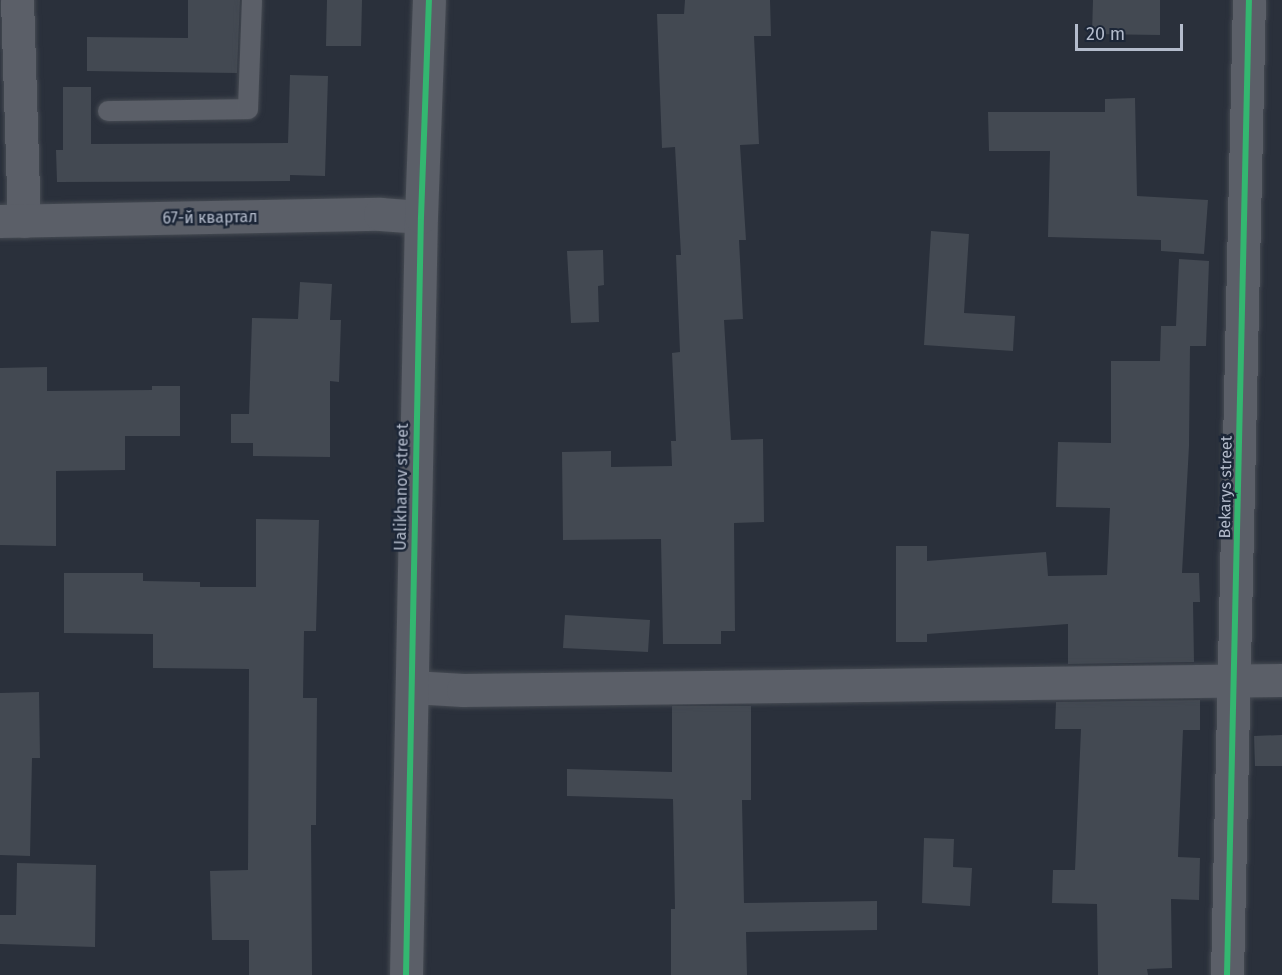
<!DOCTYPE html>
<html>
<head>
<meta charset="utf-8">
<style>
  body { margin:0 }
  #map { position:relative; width:1282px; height:975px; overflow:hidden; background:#2a303b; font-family:"Fira Sans",sans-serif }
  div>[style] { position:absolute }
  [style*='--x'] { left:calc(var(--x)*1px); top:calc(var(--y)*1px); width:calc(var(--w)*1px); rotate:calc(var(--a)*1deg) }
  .building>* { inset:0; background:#434952 }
  .roads { filter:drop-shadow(0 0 2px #464b53) drop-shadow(0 0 2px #464b53) }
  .lane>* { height:20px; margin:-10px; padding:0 10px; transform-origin:10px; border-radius:10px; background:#5b5f68 }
  .street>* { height:33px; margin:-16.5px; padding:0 16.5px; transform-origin:16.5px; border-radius:16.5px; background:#5b5f68 }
  .cycleway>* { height:6px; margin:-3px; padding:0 3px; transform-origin:3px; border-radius:3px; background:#33b770 }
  span { translate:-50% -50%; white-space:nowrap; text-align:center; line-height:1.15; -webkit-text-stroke:5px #1c2637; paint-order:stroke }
  .street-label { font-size:16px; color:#b4bccc }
  .scale { position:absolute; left:1075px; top:24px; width:108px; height:27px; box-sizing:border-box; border:3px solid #b4bccc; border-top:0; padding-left:8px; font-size:18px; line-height:21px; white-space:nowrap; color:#b4bccc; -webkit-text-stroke:4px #1c2637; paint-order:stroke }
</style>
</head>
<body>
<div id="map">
  <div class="building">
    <i style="clip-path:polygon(188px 0,240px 0,237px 73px,87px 71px,87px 37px,188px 38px)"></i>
    <i style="clip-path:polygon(327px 0,362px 0,361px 46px,326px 46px)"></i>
    <i style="clip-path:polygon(685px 0,770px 0,771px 36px,754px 36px,759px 144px,740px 145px,746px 240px,739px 240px,743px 319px,724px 320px,731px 440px,763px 439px,764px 522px,734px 523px,735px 631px,721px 631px,721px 644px,663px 644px,661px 539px,563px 540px,562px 452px,611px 451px,611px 467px,672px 466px,671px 441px,676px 441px,672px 353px,680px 352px,676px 255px,681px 255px,675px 147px,662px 148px,657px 14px,684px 14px)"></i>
    <i style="clip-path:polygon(1093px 0,1160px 0,1160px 35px,1092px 34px)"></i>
    <i style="clip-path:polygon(290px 75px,328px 76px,325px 176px,290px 175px,290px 181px,57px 182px,56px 150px,63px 150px,63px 87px,91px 87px,91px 144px,288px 143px)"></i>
    <i style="clip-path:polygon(1135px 98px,1137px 196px,1208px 200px,1204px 254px,1161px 251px,1161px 240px,1048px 237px,1050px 151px,989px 151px,988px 112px,1105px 112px,1105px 99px)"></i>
    <i style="clip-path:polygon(931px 231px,969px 234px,964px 313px,1015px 316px,1013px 351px,924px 345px)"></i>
    <i style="clip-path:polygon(603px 250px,604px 285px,598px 286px,599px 322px,571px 323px,567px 251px)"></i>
    <i style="clip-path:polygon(1179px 259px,1209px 261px,1206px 346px,1190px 346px,1189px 446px,1182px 573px,1199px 573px,1200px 602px,1193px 602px,1194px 662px,1068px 664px,1068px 624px,927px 634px,927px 642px,896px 642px,896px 546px,927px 546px,927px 561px,1046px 552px,1048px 576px,1107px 575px,1110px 508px,1056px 507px,1058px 442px,1111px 443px,1111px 361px,1160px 361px,1161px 326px,1176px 326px)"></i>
    <i style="clip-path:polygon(300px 282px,332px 284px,330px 320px,341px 320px,339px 382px,330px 381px,330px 457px,253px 456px,253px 443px,231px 443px,231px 414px,249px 414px,252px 318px,298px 319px)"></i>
    <i style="clip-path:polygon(47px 367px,47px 391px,152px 390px,152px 386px,180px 386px,180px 436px,125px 436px,125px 470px,56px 471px,56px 546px,0 545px,0 368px)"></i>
    <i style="clip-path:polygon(256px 519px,319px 520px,316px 631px,304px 631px,303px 698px,317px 698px,316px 825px,311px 825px,312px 975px,249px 975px,249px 940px,212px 940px,210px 871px,248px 870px,249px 669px,153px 668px,153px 634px,64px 633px,64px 573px,143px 573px,143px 581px,200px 582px,200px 587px,256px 587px)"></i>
    <i style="clip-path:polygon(565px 615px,650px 620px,648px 652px,563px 648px)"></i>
    <i style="clip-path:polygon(39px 692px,40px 758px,32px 758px,30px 856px,0 855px,0 693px)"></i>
    <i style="clip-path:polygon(1200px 700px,1200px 730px,1183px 730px,1178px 857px,1200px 858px,1199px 900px,1171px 899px,1172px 968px,1147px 969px,1148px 975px,1098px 975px,1097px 904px,1052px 903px,1053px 870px,1075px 870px,1081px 729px,1055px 729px,1056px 702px)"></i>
    <i style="clip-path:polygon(672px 706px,751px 706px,751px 800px,742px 800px,744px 903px,877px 901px,877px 930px,746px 932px,747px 975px,671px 975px,671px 909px,675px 909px,673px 799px,567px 796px,567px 769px,672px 772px)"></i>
    <i style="clip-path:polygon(1282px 735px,1282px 766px,1255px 766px,1254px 736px)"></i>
    <i style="clip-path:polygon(924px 838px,954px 839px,953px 867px,972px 868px,970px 906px,922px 903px)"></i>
    <i style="clip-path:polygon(17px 863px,96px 865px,95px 947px,0 944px,0 915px,16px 915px)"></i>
  </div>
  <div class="roads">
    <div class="lane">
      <i style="--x:108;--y:111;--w:140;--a:-0.8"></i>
      <i style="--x:248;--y:109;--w:109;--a:-87.9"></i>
    </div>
    <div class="street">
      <i style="--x:17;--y:0;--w:221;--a:88.2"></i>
      <i style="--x:0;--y:221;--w:380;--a:-1.1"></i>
      <i style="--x:380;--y:214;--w:41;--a:4.2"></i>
      <i style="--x:412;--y:687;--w:51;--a:3.4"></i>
      <i style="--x:463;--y:690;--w:819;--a:-0.7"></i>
      <i style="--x:406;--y:975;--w:758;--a:-88.87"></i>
      <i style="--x:421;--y:217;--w:217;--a:-87.9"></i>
      <i style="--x:1227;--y:975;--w:975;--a:-88.71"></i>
    </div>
  </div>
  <div class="cycleway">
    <i style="--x:406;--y:975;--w:758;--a:-88.87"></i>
    <i style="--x:421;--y:217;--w:217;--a:-87.9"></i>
    <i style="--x:1227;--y:975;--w:975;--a:-88.71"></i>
  </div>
  <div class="street-label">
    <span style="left:210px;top:218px;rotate:-1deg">67-й квартал</span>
    <span style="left:402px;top:487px;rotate:-89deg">Ualikhanov street</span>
    <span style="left:1226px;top:487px;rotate:-89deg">Bekarys street</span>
  </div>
  <div class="scale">20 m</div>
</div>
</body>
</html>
